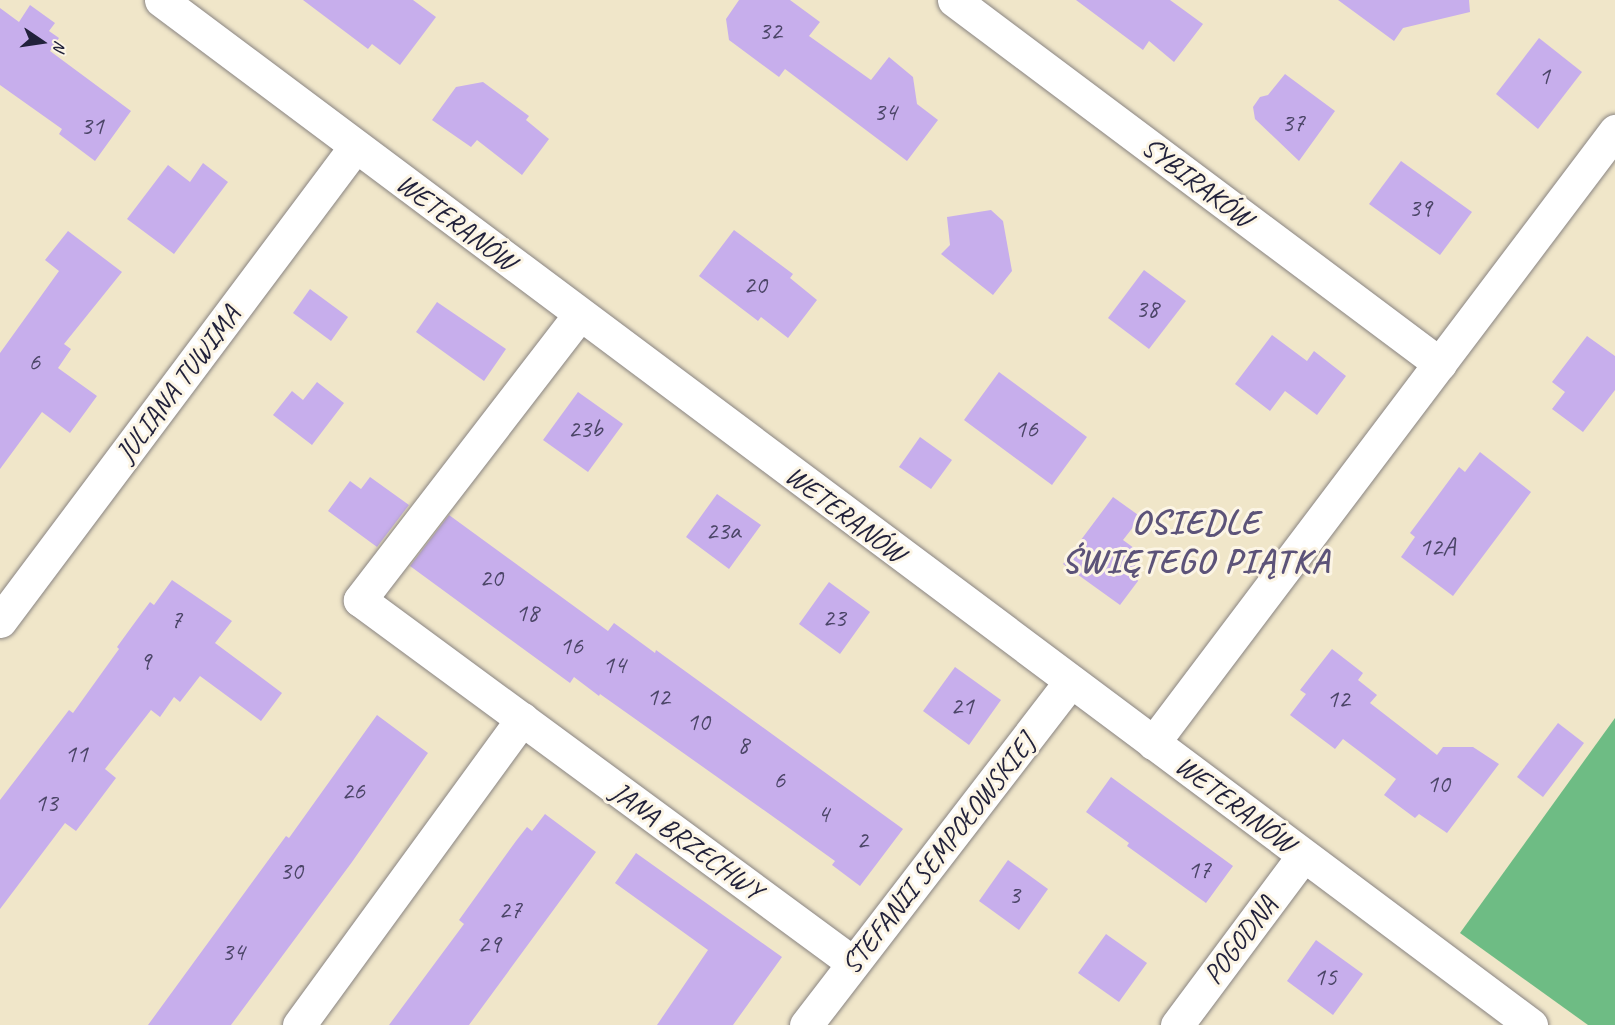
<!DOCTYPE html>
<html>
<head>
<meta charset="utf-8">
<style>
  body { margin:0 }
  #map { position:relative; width:1615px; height:1025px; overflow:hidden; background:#f0e6c9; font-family:Caveat,sans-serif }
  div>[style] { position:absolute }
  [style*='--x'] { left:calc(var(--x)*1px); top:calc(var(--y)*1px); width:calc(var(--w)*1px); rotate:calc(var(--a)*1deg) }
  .forest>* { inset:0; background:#6ebc84 }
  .building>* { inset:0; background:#c7aeec }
  .roads { filter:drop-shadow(0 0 2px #898482) drop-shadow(0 0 2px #898482) }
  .minor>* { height:33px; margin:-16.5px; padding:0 16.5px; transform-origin:16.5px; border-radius:16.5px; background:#fff }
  span { translate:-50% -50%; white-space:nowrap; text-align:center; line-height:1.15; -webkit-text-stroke:6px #fcf5e5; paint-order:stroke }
  .number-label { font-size:26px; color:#4b4567 }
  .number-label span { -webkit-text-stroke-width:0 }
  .street-label { font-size:28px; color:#22223b }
  .district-label { font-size:34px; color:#5c5379; font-weight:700; letter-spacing:1.5px }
  .north { position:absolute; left:12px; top:12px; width:60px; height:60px; -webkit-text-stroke:4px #fcf5e5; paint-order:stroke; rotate:103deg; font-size:16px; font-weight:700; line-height:24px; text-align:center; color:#22223b }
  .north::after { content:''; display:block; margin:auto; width:21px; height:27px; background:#22223b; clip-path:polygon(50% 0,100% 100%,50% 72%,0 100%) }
</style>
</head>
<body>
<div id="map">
  <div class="forest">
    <i style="clip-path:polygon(1615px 718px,1615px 1025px,1588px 1025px,1460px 933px)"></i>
  </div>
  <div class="building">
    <i style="clip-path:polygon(303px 0,413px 0,436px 17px,400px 65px,372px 44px,368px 49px)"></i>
    <i style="clip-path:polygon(739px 0,790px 0,820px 22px,809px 36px,871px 80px,889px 57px,913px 77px,917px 104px,938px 120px,907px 161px,785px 69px,779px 77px,729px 40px,726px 19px)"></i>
    <i style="clip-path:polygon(1076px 0,1170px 0,1203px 24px,1174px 62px,1149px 41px,1143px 50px)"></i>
    <i style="clip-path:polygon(1338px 0,1469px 0,1470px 12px,1403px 28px,1394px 41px)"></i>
    <i style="clip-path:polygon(30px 5px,55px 23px,49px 31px,59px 38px,50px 51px,131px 111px,95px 161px,59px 134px,62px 129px,0 85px,0 8px,19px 22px)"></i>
    <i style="clip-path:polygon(1539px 38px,1582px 72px,1538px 129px,1496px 94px)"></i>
    <i style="clip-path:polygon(1285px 74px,1335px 111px,1299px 161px,1255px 119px,1253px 107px,1260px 97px,1268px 95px)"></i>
    <i style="clip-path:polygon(483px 82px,529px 116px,526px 120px,549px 139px,522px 175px,477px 140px,471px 147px,432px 120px,456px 87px)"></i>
    <i style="clip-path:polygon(1401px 161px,1472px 212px,1440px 255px,1369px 204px)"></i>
    <i style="clip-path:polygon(203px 163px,228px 182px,174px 254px,127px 219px,168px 165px,190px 182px)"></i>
    <i style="clip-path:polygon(991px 210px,1003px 221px,1012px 271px,993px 295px,941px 254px,950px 245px,947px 217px)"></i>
    <i style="clip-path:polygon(734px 230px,793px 274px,790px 278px,817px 300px,788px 338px,761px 317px,758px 321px,699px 276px)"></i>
    <i style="clip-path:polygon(68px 231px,122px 272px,64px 344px,71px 349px,58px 368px,97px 396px,70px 433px,42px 412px,0 469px,0 353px,59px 271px,45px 260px)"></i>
    <i style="clip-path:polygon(1144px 270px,1186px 301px,1149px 349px,1108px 318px)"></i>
    <i style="clip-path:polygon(310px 289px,348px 317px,331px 341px,293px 313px)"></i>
    <i style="clip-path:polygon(437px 302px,506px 349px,484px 381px,416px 332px)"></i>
    <i style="clip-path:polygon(1272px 335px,1307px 361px,1314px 351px,1346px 376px,1317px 415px,1285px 391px,1270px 411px,1235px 384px)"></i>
    <i style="clip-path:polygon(1587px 336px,1615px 356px,1615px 390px,1583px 432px,1552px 409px,1565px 392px,1552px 382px)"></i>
    <i style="clip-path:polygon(999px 372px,1087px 437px,1052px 485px,964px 420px)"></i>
    <i style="clip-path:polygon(317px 382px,344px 403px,312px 445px,273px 415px,292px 391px,303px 400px)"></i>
    <i style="clip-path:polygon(578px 392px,623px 424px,588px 472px,543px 440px)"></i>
    <i style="clip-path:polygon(920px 437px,952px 460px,931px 489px,899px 467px)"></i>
    <i style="clip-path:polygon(1480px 452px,1531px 492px,1453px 596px,1401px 557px,1415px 537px,1410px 533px,1428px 509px,1459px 467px,1465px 472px)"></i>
    <i style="clip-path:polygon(370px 477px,409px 505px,377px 547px,328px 511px,350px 481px,361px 489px)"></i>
    <i style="clip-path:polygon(717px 494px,761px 525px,729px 569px,686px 537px)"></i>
    <i style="clip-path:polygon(1113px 497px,1141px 517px,1123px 540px,1142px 554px,1133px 569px,1138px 581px,1120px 605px,1063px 564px)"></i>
    <i style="clip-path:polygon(449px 515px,608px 631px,614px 623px,655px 653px,656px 650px,903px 829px,860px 886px,832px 865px,835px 861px,768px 813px,600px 694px,599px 696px,574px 677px,570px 683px,410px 566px)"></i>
    <i style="clip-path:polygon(172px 580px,232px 621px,215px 643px,282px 693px,261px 721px,200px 676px,180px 702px,174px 697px,160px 717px,151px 710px,105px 769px,116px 778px,76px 831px,65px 823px,0 909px,0 800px,69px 710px,73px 713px,119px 649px,117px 647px,133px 625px,150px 602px,154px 605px)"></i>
    <i style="clip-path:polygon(829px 582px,870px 612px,840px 654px,799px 624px)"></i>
    <i style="clip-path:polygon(1332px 649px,1363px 673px,1358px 680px,1377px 695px,1370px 703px,1437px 755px,1443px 747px,1473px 747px,1499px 764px,1447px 833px,1419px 814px,1415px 818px,1384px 795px,1396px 779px,1343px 739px,1335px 749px,1290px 715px,1306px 694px,1300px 690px)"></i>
    <i style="clip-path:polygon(955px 667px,1001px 700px,969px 745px,923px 711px)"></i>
    <i style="clip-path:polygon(377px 715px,428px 753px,352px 862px,231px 1025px,148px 1025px,286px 836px,289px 838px)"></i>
    <i style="clip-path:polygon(1558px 723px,1584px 743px,1543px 797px,1517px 777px)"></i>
    <i style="clip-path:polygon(1111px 777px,1233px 866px,1206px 903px,1127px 846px,1129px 843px,1086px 812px)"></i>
    <i style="clip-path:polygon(545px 814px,596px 852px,469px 1025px,389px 1025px,464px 924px,459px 920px,516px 841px,527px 827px,532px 831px)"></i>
    <i style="clip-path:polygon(636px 853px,782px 957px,733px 1025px,657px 1025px,708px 950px,615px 883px)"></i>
    <i style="clip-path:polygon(1008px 860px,1048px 889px,1019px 930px,979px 901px)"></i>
    <i style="clip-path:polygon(1106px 934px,1147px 963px,1119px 1002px,1078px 973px)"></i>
    <i style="clip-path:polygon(1316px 940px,1363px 974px,1333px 1015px,1287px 981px)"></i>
  </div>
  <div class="roads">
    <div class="minor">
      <i style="--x:161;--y:0;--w:1711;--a:36.8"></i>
      <i style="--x:954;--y:0;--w:607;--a:36.83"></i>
      <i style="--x:580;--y:314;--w:361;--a:127.6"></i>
      <i style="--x:360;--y:600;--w:612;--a:36.36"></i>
      <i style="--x:0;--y:621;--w:592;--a:-53.17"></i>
      <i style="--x:1153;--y:743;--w:767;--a:-52.95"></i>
      <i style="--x:299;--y:1025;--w:379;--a:-53.9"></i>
      <i style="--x:806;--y:1025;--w:433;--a:-52.4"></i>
      <i style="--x:1177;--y:1025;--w:211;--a:-53.3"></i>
    </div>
  </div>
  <div class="number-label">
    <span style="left:770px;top:31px">32</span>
    <span style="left:1544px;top:76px">1</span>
    <span style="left:885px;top:112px">34</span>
    <span style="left:1293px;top:123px">37</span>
    <span style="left:92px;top:126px">31</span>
    <span style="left:1420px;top:208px">39</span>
    <span style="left:755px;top:285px">20</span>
    <span style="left:1147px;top:309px">38</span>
    <span style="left:34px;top:362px">6</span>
    <span style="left:585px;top:429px">23b</span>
    <span style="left:1026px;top:429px">16</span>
    <span style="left:723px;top:531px">23a</span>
    <span style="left:1437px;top:547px">12A</span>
    <span style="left:491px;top:578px">20</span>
    <span style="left:527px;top:613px">18</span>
    <span style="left:834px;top:618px">23</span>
    <span style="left:176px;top:620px">7</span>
    <span style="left:571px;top:646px">16</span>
    <span style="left:145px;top:661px">9</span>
    <span style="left:614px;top:665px">14</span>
    <span style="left:658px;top:697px">12</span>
    <span style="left:1338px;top:699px">12</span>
    <span style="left:962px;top:706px">21</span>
    <span style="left:698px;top:722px">10</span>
    <span style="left:743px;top:745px">8</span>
    <span style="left:76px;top:754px">11</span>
    <span style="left:779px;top:780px">6</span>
    <span style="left:1438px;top:784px">10</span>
    <span style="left:353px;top:791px">26</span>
    <span style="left:46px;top:803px">13</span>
    <span style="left:823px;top:814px">4</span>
    <span style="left:862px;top:840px">2</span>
    <span style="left:1199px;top:870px">17</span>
    <span style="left:291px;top:871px">30</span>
    <span style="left:1014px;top:895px">3</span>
    <span style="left:510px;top:910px">27</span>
    <span style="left:489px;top:944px">29</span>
    <span style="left:233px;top:952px">34</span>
    <span style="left:1325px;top:977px">15</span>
  </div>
  <div class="street-label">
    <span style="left:1197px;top:182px;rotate:37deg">SYBIRAKÓW</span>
    <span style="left:456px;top:222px;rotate:37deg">WETERANÓW</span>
    <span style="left:178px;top:384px;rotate:-53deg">JULIANA TUWIMA</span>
    <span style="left:845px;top:514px;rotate:37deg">WETERANÓW</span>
    <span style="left:1235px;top:804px;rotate:37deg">WETERANÓW</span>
    <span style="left:687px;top:841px;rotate:36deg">JANA BRZECHWY</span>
    <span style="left:938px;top:854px;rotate:-52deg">STEFANII SEMPOŁOWSKIEJ</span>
    <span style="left:1240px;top:940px;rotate:-53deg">POGODNA</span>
  </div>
  <div class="district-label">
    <span style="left:1196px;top:541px">OSIEDLE<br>ŚWIĘTEGO PIĄTKA</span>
  </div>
  <div class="north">N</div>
</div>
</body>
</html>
